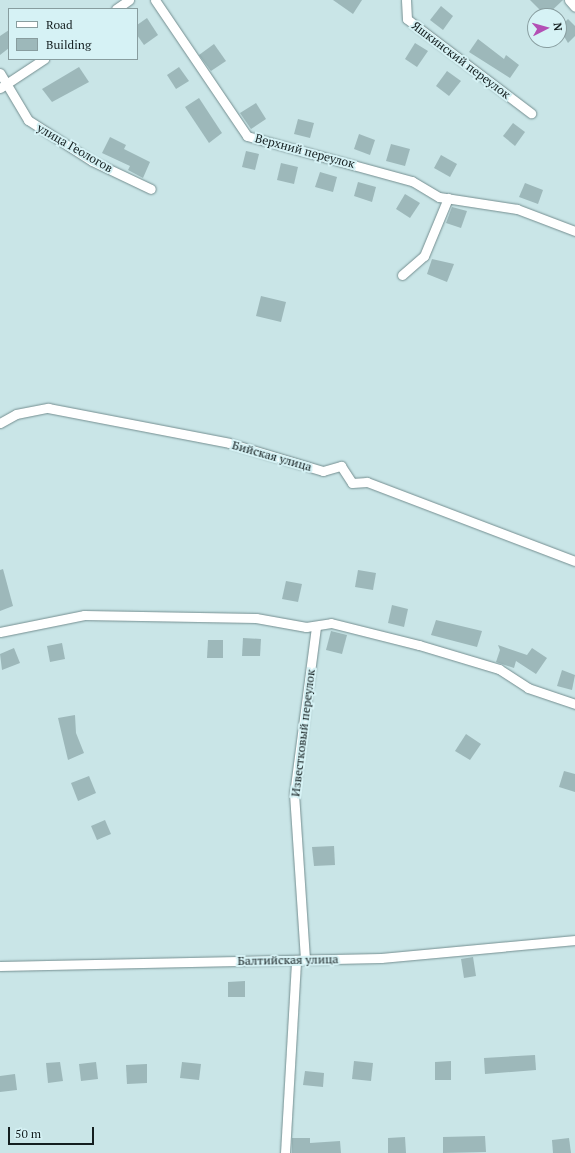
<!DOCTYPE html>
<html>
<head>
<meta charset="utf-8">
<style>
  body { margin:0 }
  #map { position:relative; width:575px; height:1153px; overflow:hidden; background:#c9e5e7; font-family:"PT Serif",serif }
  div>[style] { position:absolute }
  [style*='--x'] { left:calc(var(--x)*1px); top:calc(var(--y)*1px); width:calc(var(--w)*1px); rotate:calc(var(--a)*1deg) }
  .building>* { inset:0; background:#9db8ba }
  .roads { filter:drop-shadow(0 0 1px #748e90) drop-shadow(0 0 1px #748e90) }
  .street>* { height:9px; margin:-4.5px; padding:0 4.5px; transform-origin:4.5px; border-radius:4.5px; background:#fff }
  span { translate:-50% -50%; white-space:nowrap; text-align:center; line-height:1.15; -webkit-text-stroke:4px #d6f2f5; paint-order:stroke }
  .street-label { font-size:12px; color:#141e1f }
  .legend { position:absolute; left:8px; top:8px; width:130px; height:52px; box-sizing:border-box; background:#d6f2f5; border:1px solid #889d9f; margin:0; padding:5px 7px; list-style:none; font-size:12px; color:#141e1f }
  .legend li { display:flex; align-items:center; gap:8px; height:20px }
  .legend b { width:20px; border:1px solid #889d9f }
  .north { position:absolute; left:527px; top:8px; width:40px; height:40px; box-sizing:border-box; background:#d6f2f5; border:1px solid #889d9f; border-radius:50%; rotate:84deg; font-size:11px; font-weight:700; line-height:16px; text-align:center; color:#141e1f }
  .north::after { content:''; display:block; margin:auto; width:14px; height:18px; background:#b34fb5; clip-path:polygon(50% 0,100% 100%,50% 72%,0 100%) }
  .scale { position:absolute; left:8px; top:1127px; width:86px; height:18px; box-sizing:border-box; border:2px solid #141e1f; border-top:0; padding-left:5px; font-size:12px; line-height:14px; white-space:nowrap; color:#141e1f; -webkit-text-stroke:3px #d6f2f5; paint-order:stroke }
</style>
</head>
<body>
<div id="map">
  <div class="building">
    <i style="clip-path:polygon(333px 0,362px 0,353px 14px)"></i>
    <i style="clip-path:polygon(530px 0,563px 0,546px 16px)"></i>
    <i style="clip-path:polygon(441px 6px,453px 16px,443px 30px,430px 20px)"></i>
    <i style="clip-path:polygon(147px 18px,158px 35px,144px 45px,137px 35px,137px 25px)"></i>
    <i style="clip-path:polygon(568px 19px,575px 26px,575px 36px,568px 43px,559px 28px)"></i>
    <i style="clip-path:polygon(9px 30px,9px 48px,0 55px,0 36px)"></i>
    <i style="clip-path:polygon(478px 39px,504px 59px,506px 55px,519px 65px,510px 78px,469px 52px)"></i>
    <i style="clip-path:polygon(415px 43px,428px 51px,417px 67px,405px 59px)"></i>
    <i style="clip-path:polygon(214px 44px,226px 61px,211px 71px,199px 55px)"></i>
    <i style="clip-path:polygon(79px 67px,89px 82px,52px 102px,42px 89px)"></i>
    <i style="clip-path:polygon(179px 67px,189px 81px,176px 89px,167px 75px)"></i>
    <i style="clip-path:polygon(447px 71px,461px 81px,449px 96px,436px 86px)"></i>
    <i style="clip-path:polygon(199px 98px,222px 133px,209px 143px,185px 107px)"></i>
    <i style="clip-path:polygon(256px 103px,266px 119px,251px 129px,240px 113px)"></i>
    <i style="clip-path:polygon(298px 119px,314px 123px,310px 138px,294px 134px)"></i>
    <i style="clip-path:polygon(513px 123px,525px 132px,515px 146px,503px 136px)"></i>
    <i style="clip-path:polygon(359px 134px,375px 140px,370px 155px,354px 149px)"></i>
    <i style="clip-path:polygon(110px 137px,126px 145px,124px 149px,150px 162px,143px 178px,128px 170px,130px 166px,102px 153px)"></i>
    <i style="clip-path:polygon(391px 144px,410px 149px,405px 166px,386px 161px)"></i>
    <i style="clip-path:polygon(246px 151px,259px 154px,255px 170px,242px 167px)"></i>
    <i style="clip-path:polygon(441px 155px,457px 164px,450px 177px,434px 168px)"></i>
    <i style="clip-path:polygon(281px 163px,298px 167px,294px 184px,277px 180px)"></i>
    <i style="clip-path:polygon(320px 172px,337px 177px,333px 192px,315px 187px)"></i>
    <i style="clip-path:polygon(358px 182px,376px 187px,372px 202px,354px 196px)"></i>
    <i style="clip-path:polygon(525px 183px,543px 190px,538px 204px,519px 197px)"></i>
    <i style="clip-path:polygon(405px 194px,420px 203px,410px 218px,396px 209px)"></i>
    <i style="clip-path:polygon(452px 207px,467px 211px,461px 228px,446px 223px)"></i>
    <i style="clip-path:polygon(432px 259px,454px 264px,447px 282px,427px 274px)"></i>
    <i style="clip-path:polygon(261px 296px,286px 302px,281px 322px,256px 316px)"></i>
    <i style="clip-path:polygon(3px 569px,13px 606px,0 611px,0 570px)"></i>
    <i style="clip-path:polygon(358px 570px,376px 573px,373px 590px,355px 587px)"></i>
    <i style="clip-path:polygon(286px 581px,302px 584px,298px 602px,282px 599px)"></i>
    <i style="clip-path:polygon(392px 605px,408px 609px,404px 627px,388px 623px)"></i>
    <i style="clip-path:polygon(436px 620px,482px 631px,477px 647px,431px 635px)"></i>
    <i style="clip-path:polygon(331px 631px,347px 635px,342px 654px,326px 650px)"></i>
    <i style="clip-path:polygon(243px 638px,261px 639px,260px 656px,242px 656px)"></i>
    <i style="clip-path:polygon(208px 640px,223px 640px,223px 658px,207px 658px)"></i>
    <i style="clip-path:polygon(62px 643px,65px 659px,50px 662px,47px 646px)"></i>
    <i style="clip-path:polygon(498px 645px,527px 655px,532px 648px,547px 658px,536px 674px,516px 661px,514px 668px,496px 662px,500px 650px)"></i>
    <i style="clip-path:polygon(14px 648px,20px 663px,2px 670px,0 654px)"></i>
    <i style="clip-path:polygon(562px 670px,575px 675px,572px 690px,557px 686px)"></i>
    <i style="clip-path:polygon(75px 715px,76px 733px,84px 753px,68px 760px,58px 718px)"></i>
    <i style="clip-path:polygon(466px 734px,481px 744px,470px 760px,455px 751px)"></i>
    <i style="clip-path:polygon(564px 771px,575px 774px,575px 792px,559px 787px)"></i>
    <i style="clip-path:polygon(89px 776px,96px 793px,78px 801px,71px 783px)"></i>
    <i style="clip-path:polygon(105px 820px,111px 834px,97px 840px,91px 826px)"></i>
    <i style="clip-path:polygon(334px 846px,335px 865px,314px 866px,312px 847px)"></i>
    <i style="clip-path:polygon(473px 957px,476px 976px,464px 978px,461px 959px)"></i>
    <i style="clip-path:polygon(245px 981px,245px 997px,228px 997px,228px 982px)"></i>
    <i style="clip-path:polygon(535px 1055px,536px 1070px,485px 1074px,484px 1058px)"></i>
    <i style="clip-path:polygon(354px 1061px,373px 1063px,371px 1081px,352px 1079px)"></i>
    <i style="clip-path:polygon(451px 1061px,451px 1080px,435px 1080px,435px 1062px)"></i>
    <i style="clip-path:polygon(60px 1062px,63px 1081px,48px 1083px,46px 1063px)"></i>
    <i style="clip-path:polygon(96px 1062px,98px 1079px,81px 1081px,79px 1064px)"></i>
    <i style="clip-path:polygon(182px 1062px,201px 1064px,199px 1080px,180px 1078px)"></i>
    <i style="clip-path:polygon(147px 1064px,147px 1083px,127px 1084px,126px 1065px)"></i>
    <i style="clip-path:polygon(305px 1071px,324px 1073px,323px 1087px,303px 1085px)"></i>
    <i style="clip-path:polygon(15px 1074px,17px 1090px,0 1092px,0 1076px)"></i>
    <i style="clip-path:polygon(485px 1136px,486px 1152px,443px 1153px,443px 1137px)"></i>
    <i style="clip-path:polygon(405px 1137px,406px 1153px,388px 1153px,388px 1138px)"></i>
    <i style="clip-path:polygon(292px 1138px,310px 1138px,310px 1143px,340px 1141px,341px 1153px,292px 1153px)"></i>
    <i style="clip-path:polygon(569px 1138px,571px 1153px,553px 1153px,552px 1140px)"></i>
  </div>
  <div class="roads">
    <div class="street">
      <i style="--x:155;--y:0;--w:164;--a:55.9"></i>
      <i style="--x:247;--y:136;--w:171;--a:15.3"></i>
      <i style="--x:412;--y:181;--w:31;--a:31"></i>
      <i style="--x:439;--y:197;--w:79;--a:8.7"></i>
      <i style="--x:517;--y:209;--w:62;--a:20.8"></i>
      <i style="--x:406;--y:0;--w:19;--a:87"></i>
      <i style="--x:407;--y:19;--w:156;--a:37.2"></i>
      <i style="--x:569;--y:0;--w:9;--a:49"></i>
      <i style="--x:116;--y:9;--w:16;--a:-35"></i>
      <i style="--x:0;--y:73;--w:55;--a:59.2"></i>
      <i style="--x:28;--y:120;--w:76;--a:32.6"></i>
      <i style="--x:92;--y:161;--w:65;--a:25.4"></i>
      <i style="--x:0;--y:88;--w:53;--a:-33.4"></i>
      <i style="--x:402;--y:275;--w:29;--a:-41"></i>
      <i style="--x:424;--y:256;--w:63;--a:-67.5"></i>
      <i style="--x:0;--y:423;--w:18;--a:-29"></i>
      <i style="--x:16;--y:414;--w:33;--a:-11"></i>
      <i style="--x:48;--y:408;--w:184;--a:10.9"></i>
      <i style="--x:229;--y:443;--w:98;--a:16.6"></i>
      <i style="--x:323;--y:471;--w:19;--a:-16"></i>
      <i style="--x:341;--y:466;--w:20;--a:57"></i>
      <i style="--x:352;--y:483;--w:15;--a:-4"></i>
      <i style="--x:367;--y:482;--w:222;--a:20.8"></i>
      <i style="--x:0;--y:632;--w:86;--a:-11.4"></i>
      <i style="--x:84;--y:615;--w:172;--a:1"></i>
      <i style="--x:256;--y:618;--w:51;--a:10.2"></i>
      <i style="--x:306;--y:627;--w:25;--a:-9"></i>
      <i style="--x:331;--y:623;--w:91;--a:14"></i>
      <i style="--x:419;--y:645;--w:84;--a:16.7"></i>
      <i style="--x:499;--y:669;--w:35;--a:33"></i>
      <i style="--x:528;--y:688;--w:50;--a:18.8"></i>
      <i style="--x:305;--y:959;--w:165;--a:-93.8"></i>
      <i style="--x:294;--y:794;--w:169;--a:-82.5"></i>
      <i style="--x:0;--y:966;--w:381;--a:-1.2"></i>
      <i style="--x:381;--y:958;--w:195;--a:-5.3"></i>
      <i style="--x:285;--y:1153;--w:193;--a:-86.7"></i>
    </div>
  </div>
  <div class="street-label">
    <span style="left:461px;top:60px;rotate:37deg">Яшкинский переулок</span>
    <span style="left:75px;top:148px;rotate:30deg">улица Геологов</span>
    <span style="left:305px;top:151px;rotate:15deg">Верхний переулок</span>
    <span style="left:272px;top:456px;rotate:16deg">Бийская улица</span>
    <span style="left:303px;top:733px;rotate:-83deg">Известковый переулок</span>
    <span style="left:288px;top:960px;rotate:-1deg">Балтийская улица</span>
  </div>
  <ul class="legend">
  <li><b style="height:5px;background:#fff"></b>Road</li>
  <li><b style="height:11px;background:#9db8ba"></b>Building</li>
  </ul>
  <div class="north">N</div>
  <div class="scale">50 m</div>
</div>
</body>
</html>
